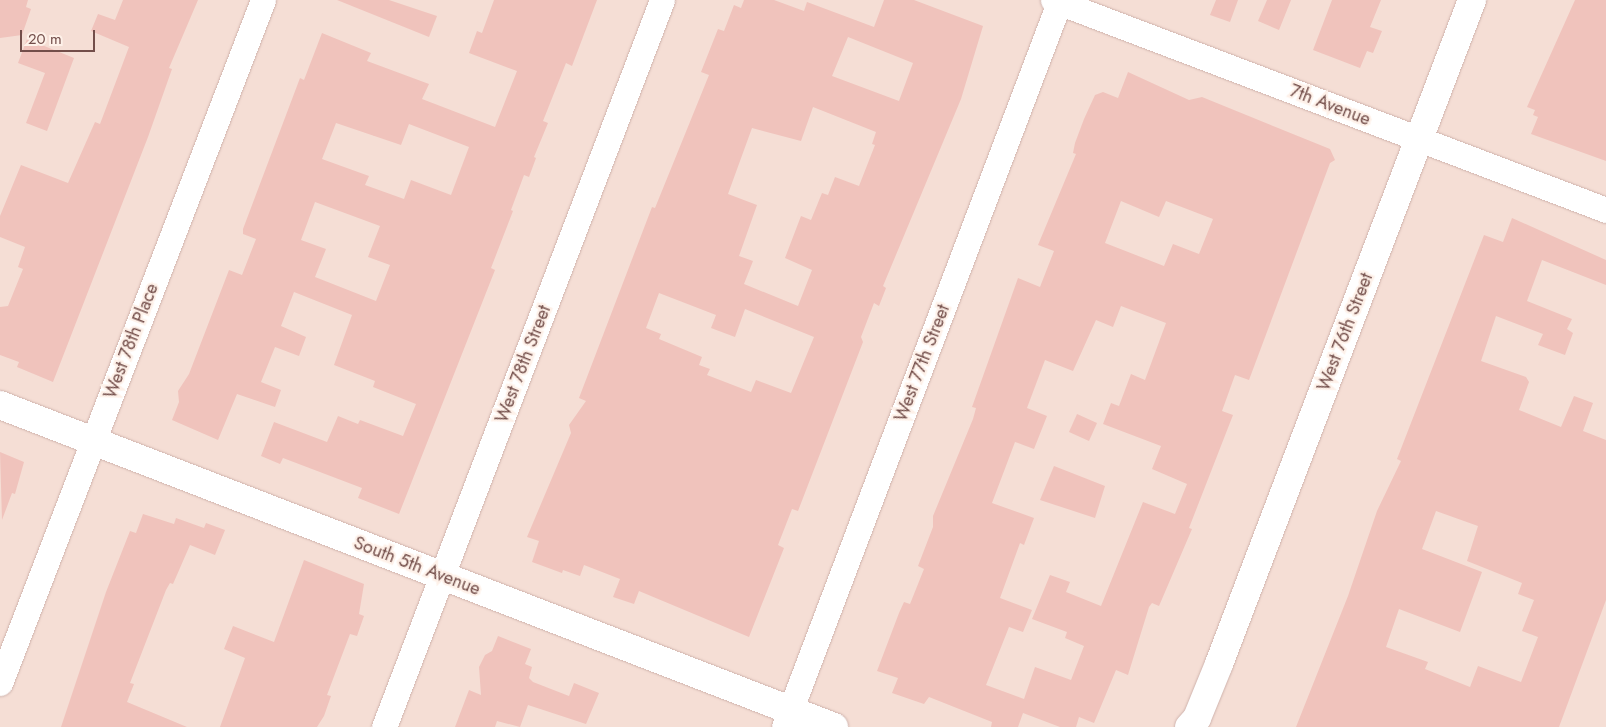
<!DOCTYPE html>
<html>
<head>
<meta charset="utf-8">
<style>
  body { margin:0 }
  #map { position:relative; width:1606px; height:727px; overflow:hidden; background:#fbece3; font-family:Jost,sans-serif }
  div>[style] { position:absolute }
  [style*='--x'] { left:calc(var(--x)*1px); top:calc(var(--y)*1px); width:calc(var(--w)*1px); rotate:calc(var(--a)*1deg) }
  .residential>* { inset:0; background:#f5ded5 }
  .building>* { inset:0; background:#f0c3bc }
  .roads { filter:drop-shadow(0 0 1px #cfb3ad) drop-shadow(0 0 1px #cfb3ad) }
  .street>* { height:25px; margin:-12.5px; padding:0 12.5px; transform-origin:12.5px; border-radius:12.5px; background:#fff }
  .secondary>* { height:28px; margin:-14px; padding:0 14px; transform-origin:14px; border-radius:14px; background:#fff }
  span { translate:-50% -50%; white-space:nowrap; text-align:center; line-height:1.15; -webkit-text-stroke:4.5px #fef1e9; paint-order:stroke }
  .street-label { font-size:18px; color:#734e4a }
  .scale { position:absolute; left:20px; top:30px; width:75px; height:22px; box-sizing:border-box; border:2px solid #734e4a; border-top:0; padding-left:6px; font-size:15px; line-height:18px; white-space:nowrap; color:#734e4a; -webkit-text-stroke:4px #fef1e9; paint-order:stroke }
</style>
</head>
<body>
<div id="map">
  <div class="residential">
    <i style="clip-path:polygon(0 0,1606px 0,1606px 727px,0 727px)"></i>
  </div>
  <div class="building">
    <i style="clip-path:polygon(0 0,28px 0,26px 7px,31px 9px,22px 35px,0 38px)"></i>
    <i style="clip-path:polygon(123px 0,198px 0,169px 68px,172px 69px,148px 137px,53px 382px,17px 367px,19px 362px,0 355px,0 307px,8px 306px,23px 269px,18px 267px,25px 247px,0 237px,0 216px,21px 165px,68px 183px,95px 122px,100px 124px,129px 47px,91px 31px,98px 14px,115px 20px)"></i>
    <i style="clip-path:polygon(337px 0,389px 0,437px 16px,429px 37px)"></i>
    <i style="clip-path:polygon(evenodd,494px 0,597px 0,572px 66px,566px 63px,543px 121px,548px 123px,534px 157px,536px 158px,529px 177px,524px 175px,511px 210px,513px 211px,491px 268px,495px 270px,399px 514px,358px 498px,362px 488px,283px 458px,280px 464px,261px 456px,274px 422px,327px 442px,338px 416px,358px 424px,360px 420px,403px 436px,416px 404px,373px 387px,375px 381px,334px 365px,352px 315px,294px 292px,281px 326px,306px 337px,299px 356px,275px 347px,261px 382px,281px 390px,275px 407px,237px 394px,218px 440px,172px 420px,179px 402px,178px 391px,189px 374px,229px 270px,242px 275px,256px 239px,243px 234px,243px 229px,300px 78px,304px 80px,322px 33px,371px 53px,367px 61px,429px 84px,422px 99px,495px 127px,517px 71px,469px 53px,477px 31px,482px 33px,494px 0,336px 123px,401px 145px,409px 124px,469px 147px,451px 195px,411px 180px,404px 199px,365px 185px,369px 176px,322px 159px,336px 123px,494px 0,315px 202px,380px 226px,368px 257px,390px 265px,376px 301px,315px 277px,326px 249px,301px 240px,315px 202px)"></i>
    <i style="clip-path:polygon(evenodd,744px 0,774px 0,804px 11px,807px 2px,874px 27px,884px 0,914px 0,983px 26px,961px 99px,883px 286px,886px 288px,879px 306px,874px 303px,861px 337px,863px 342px,798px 511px,792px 509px,778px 545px,784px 548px,749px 637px,639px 591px,634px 604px,613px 597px,620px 579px,584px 565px,580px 576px,563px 570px,562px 573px,532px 562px,539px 541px,527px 537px,571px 433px,569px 425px,586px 401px,579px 398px,652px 207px,655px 208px,709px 75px,701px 72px,718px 29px,724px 31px,734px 5px,741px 8px,744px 0,848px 37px,913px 63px,899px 101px,832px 76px,848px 37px,744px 0,813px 107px,876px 132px,872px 144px,875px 145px,859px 186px,835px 177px,828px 195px,822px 193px,811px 220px,801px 216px,785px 258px,812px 270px,798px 306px,744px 284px,753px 261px,739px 256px,757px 205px,728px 194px,752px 128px,801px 141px,813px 107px,744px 0,659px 293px,716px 315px,711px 328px,735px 337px,745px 309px,814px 337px,791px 393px,756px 380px,751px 392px,707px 375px,710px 369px,699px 365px,702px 357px,659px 339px,661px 334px,646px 328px,659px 293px)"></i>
    <i style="clip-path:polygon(1216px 0,1238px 0,1230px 22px,1210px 15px)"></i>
    <i style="clip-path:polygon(1267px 0,1291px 0,1279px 30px,1258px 21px)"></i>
    <i style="clip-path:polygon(1332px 0,1381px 0,1370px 27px,1382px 31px,1373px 53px,1367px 51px,1360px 68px,1313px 50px)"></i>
    <i style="clip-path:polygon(1575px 0,1606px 0,1606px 161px,1531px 134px,1538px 117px,1533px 115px,1535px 110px,1527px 107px)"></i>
    <i style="clip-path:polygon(27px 39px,74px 58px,47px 131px,26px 123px,45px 73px,18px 63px)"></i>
    <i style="clip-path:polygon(evenodd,1128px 72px,1189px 100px,1202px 97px,1330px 149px,1335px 160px,1330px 163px,1249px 380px,1235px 375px,1222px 411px,1233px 415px,1189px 528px,1192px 529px,1159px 606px,1152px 603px,1149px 607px,1128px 675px,1116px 670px,1094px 723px,1079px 717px,1076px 727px,1060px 727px,1023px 713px,1018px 727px,991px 727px,992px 722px,929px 697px,924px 704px,892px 693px,898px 678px,877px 671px,899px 613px,904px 602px,910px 604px,924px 569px,918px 566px,933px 527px,933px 516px,973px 419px,976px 408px,972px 407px,1018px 278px,1040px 287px,1054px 251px,1038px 245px,1076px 154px,1073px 153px,1075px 143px,1084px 119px,1095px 95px,1103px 92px,1118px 98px,1128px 72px,1121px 201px,1159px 217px,1166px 201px,1213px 219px,1199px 254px,1173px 244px,1164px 266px,1105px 243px,1121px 201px,1128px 72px,1121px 306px,1166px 323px,1145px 380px,1131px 374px,1119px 406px,1111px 403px,1103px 424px,1161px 446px,1152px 469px,1187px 484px,1175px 514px,1143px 502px,1101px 606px,1066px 592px,1070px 582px,1050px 575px,1032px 619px,1067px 632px,1065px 638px,1084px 646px,1071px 680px,1035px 667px,1024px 699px,986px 685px,1009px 627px,1023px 632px,1032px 610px,1000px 598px,1020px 543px,1024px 545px,1034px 518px,992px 503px,1015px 442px,1034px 449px,1047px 416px,1027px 408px,1045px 360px,1073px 371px,1096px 320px,1113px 327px,1121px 306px)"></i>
    <i style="clip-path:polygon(evenodd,1512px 218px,1606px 260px,1606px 285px,1542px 260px,1527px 301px,1572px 319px,1567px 329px,1573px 333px,1565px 355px,1538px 345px,1543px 334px,1496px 316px,1481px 361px,1526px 377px,1529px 382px,1519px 410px,1561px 427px,1574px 396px,1593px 403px,1583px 431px,1606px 440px,1606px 600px,1559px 727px,1296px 727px,1348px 596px,1377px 511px,1401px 461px,1397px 459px,1484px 235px,1503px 242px,1512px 218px,1436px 511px,1478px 526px,1467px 561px,1522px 583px,1518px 594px,1534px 600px,1522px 631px,1538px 637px,1521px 682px,1478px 666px,1470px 687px,1425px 669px,1428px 662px,1386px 647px,1399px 609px,1460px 632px,1482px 572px,1422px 549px,1436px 511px)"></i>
    <i style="clip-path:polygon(1077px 414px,1097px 423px,1089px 441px,1069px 432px)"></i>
    <i style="clip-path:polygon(0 452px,24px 462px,15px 494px,12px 493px,2px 520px)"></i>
    <i style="clip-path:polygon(1054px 466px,1105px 486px,1095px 518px,1040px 500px)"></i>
    <i style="clip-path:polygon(143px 514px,174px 524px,176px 518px,204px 528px,206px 523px,225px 530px,215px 555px,190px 545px,173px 584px,170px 583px,166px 590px,130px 683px,134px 684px,127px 702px,187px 727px,61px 727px,106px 592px,130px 531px,136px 533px)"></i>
    <i style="clip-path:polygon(304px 560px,364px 584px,359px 614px,364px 616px,357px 636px,350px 634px,327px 695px,331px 696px,324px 716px,317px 727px,220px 727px,245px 658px,224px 649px,233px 626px,274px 642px)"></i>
    <i style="clip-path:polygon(498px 636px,531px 649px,525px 664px,532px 667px,529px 678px,533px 682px,569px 696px,574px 683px,599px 693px,586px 724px,528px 705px,520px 727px,497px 721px,495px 727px,455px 727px,469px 690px,481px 695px,479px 667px,485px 655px,492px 651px)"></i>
  </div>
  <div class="roads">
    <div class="street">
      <i style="--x:1053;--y:0;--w:592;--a:20.79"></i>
      <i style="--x:0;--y:683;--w:732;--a:-68.94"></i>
      <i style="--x:384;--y:727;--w:778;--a:-69.07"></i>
      <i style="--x:784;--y:727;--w:778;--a:-69.21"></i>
    </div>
    <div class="secondary">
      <i style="--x:0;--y:405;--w:894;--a:21.11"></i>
      <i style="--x:1189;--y:727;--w:12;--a:-48"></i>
      <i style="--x:1197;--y:718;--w:58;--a:-67.8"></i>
      <i style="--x:1219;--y:664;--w:711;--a:-69.14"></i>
    </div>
  </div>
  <div class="street-label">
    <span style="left:1330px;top:105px;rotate:21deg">7th Avenue</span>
    <span style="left:1345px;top:332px;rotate:-69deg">West 76th Street</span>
    <span style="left:131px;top:341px;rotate:-69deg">West 78th Place</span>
    <span style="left:922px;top:363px;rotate:-69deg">West 77th Street</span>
    <span style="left:523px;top:364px;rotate:-69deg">West 78th Street</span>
    <span style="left:417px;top:566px;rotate:21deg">South 5th Avenue</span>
  </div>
  <div class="scale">20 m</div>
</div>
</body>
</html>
